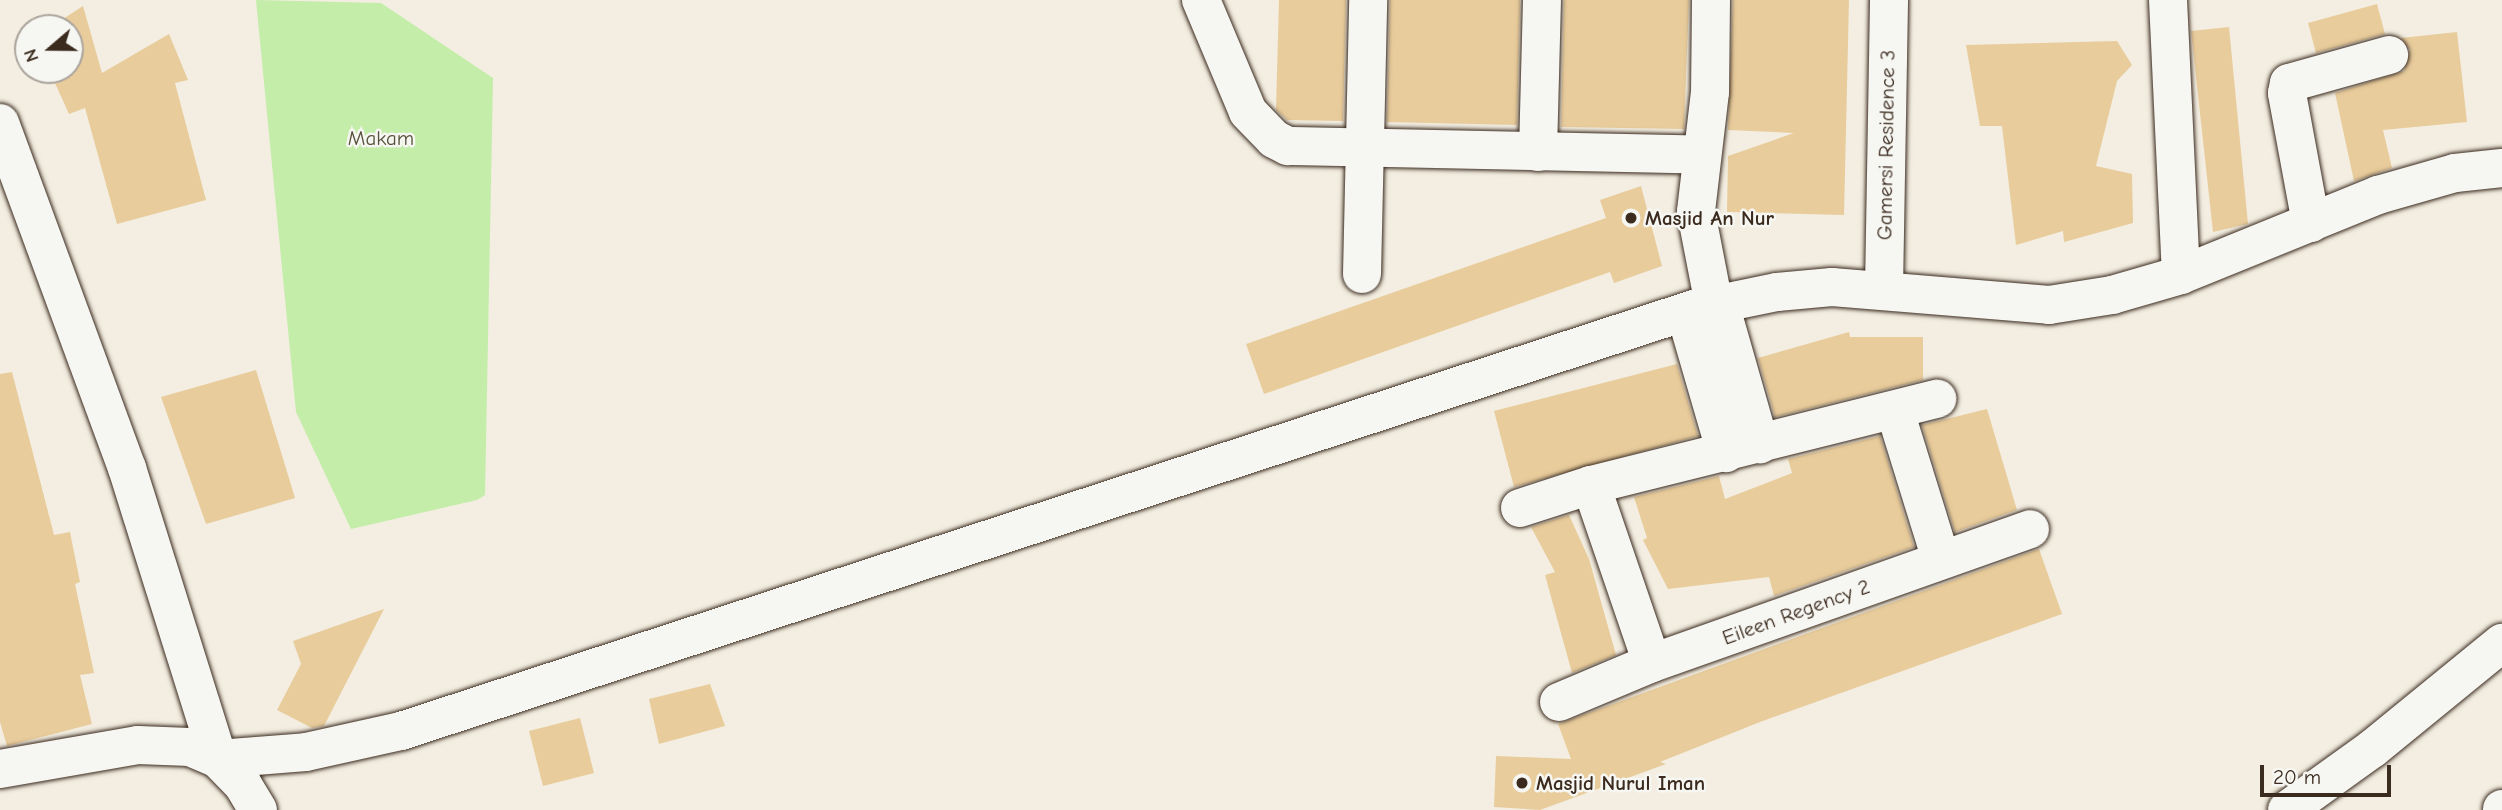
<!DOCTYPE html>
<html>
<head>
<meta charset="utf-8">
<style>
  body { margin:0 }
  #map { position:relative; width:2502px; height:810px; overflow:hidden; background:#f3eee1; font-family:"Comic Neue",sans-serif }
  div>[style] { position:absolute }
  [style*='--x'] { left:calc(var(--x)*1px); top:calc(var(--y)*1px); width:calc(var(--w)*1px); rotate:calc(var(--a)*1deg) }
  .green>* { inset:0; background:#c3eda9 }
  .building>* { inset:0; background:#e8cc9c }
  .roads { filter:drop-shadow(0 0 2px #3b2a1e) drop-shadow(0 0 2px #3b2a1e) }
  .street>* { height:38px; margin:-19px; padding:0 19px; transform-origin:19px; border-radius:19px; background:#f6f6f2 }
  .secondary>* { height:38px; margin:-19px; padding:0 19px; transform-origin:19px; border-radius:19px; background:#f6f6f2 }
  .dots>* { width:19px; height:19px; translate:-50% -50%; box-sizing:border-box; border:4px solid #f6f6f2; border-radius:50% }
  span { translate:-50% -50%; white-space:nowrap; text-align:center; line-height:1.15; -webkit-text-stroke:5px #f6f6f2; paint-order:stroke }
  .park-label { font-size:21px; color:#56513a }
  .street-label { font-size:21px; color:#3b2a1e }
  .poi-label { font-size:21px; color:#3b2a1e; font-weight:700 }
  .left { translate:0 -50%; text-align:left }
  .north { position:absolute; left:14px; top:14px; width:70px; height:70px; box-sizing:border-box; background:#f6f6f2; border:2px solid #aba49d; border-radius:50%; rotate:250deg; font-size:19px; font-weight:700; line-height:28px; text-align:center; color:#3b2a1e }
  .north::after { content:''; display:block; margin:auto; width:24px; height:32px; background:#3b2a1e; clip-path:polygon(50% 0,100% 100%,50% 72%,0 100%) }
  .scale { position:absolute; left:2260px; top:765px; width:131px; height:32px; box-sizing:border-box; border:4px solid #3b2a1e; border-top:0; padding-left:9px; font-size:21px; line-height:24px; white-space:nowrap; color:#3b2a1e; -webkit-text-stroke:5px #f6f6f2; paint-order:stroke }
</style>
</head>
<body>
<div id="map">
  <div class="green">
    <i style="clip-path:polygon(256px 0,381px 3px,493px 78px,485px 495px,477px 500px,351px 529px,296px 412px)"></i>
  </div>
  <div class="building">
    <i style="clip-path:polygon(1279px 0,1346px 0,1343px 121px,1287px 120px,1276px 110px)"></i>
    <i style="clip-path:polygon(1390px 0,1520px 0,1517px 125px,1387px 122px)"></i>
    <i style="clip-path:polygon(1564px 0,1689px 0,1684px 129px,1561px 127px)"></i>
    <i style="clip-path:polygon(1733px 0,1849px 0,1844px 215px,1727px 212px,1728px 156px,1794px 133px,1728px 130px)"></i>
    <i style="clip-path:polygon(2377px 4px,2385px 34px,2316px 53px,2308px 23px)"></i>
    <i style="clip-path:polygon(83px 6px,102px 73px,169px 34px,188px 80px,175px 83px,206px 200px,117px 224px,85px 108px,69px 114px,49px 70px,70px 70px,70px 28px,49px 28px)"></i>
    <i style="clip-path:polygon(2229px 27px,2248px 224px,2213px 232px,2191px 31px)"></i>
    <i style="clip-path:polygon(2457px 32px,2467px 122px,2383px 130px,2392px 168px,2354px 181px,2335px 93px,2404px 71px,2410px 50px,2401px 38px)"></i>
    <i style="clip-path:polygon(2117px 41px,2132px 65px,2117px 81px,2096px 166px,2132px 174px,2133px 223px,2064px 242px,2063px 231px,2016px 245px,2002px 126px,1980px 126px,1966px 45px)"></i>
    <i style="clip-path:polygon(1641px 186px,1662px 266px,1614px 283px,1610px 272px,1264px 394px,1246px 344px,1606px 218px,1600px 200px)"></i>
    <i style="clip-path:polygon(1849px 332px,1850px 337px,1923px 337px,1923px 380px,1775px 417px,1758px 358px)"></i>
    <i style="clip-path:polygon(1677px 364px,1698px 436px,1514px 487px,1494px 411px)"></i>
    <i style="clip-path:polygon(256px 370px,295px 498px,206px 524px,161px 397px)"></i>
    <i style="clip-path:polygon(12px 372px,54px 535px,70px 532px,80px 582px,75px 584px,94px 673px,80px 675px,92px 724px,7px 746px,0 722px,0 374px)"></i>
    <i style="clip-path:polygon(1987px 409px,2017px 510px,1955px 532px,1922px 425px)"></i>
    <i style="clip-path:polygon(1880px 436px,1914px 547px,1774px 596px,1769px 577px,1668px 589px,1643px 540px,1647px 538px,1634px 497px,1719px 476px,1725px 499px,1792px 473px,1788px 459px)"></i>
    <i style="clip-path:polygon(1569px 515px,1589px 559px,1616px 655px,1572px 673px,1545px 575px,1555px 572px,1531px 527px)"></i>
    <i style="clip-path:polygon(2039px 549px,2062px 614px,1760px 722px,1660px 762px,1666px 764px,1540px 810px,1494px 807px,1496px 756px,1571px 759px,1558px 724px)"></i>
    <i style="clip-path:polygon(384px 609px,324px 726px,312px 728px,277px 710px,301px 664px,293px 641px)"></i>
    <i style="clip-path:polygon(710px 684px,725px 726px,659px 744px,649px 699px)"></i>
    <i style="clip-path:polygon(580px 718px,594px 773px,543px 786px,529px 731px)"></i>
  </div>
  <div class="roads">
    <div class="street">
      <i style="--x:1201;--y:0;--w:121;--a:67.2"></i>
      <i style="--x:1248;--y:112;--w:37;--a:46"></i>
      <i style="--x:1274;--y:139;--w:16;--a:27"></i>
      <i style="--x:1288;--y:146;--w:413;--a:1.2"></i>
      <i style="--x:1711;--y:0;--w:92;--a:90.6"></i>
      <i style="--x:1710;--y:92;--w:121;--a:96.7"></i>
      <i style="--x:1696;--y:212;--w:95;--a:79"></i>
      <i style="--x:2168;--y:0;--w:275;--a:87.3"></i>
      <i style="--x:0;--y:123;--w:368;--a:69.8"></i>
      <i style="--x:127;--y:468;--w:305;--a:72.6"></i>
      <i style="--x:218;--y:759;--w:88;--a:-4.5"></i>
      <i style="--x:306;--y:752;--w:97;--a:-12.5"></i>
      <i style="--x:401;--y:731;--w:1360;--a:-18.08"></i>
      <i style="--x:1694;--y:309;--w:85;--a:-11.6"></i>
      <i style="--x:1777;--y:292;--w:55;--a:-5.2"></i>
      <i style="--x:1832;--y:287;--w:218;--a:4.7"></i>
      <i style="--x:2049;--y:305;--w:64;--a:-9"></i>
      <i style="--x:2112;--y:295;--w:72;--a:-16.2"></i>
      <i style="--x:2181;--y:275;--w:213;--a:-22.1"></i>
      <i style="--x:2378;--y:195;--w:80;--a:-15.9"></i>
      <i style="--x:2455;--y:173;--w:47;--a:-6.1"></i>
      <i style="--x:1538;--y:152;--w:152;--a:-88.5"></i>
      <i style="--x:2311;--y:223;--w:132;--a:-100.5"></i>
      <i style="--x:2287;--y:93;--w:10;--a:-79"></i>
      <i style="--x:2289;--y:83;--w:104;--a:-15.6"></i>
      <i style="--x:1362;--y:274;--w:274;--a:-88.7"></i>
      <i style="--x:1884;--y:289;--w:289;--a:-89"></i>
      <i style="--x:1720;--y:304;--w:146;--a:74.1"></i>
      <i style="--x:1685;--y:312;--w:147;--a:73.8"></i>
      <i style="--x:1895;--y:411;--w:156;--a:72.8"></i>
      <i style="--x:1591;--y:485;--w:188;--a:71.1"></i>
      <i style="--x:1520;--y:508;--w:75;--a:-17.9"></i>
      <i style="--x:1591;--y:485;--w:357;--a:-14"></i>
      <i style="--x:1559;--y:702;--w:101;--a:-22.8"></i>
      <i style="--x:1652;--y:663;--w:401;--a:-19.5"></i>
      <i style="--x:2287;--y:810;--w:105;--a:-35.7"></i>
      <i style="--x:2372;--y:749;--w:168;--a:-39.2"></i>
      <i style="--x:2502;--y:810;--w:1;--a:-90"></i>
    </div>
    <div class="secondary">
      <i style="--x:0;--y:769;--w:140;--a:-9.9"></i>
      <i style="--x:138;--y:745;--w:52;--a:2.2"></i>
      <i style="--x:190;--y:747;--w:30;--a:23"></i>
      <i style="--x:218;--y:759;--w:36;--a:46"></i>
      <i style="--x:243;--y:785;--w:29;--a:59"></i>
    </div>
  </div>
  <div class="dots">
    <i style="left:1631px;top:218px;background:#3b2a1e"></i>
    <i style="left:1522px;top:783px;background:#3b2a1e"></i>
  </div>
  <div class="park-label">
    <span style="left:381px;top:138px">Makam</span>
  </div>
  <div class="street-label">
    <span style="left:1886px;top:145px;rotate:-89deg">Gamersi Residence 3</span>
    <span style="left:1796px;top:612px;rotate:-20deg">Eileen Regency 2</span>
  </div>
  <div class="poi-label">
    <span class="left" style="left:1645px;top:218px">Masjid An Nur</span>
    <span class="left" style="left:1536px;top:783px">Masjid Nurul Iman</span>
  </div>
  <div class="north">N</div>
  <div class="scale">20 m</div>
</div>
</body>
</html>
